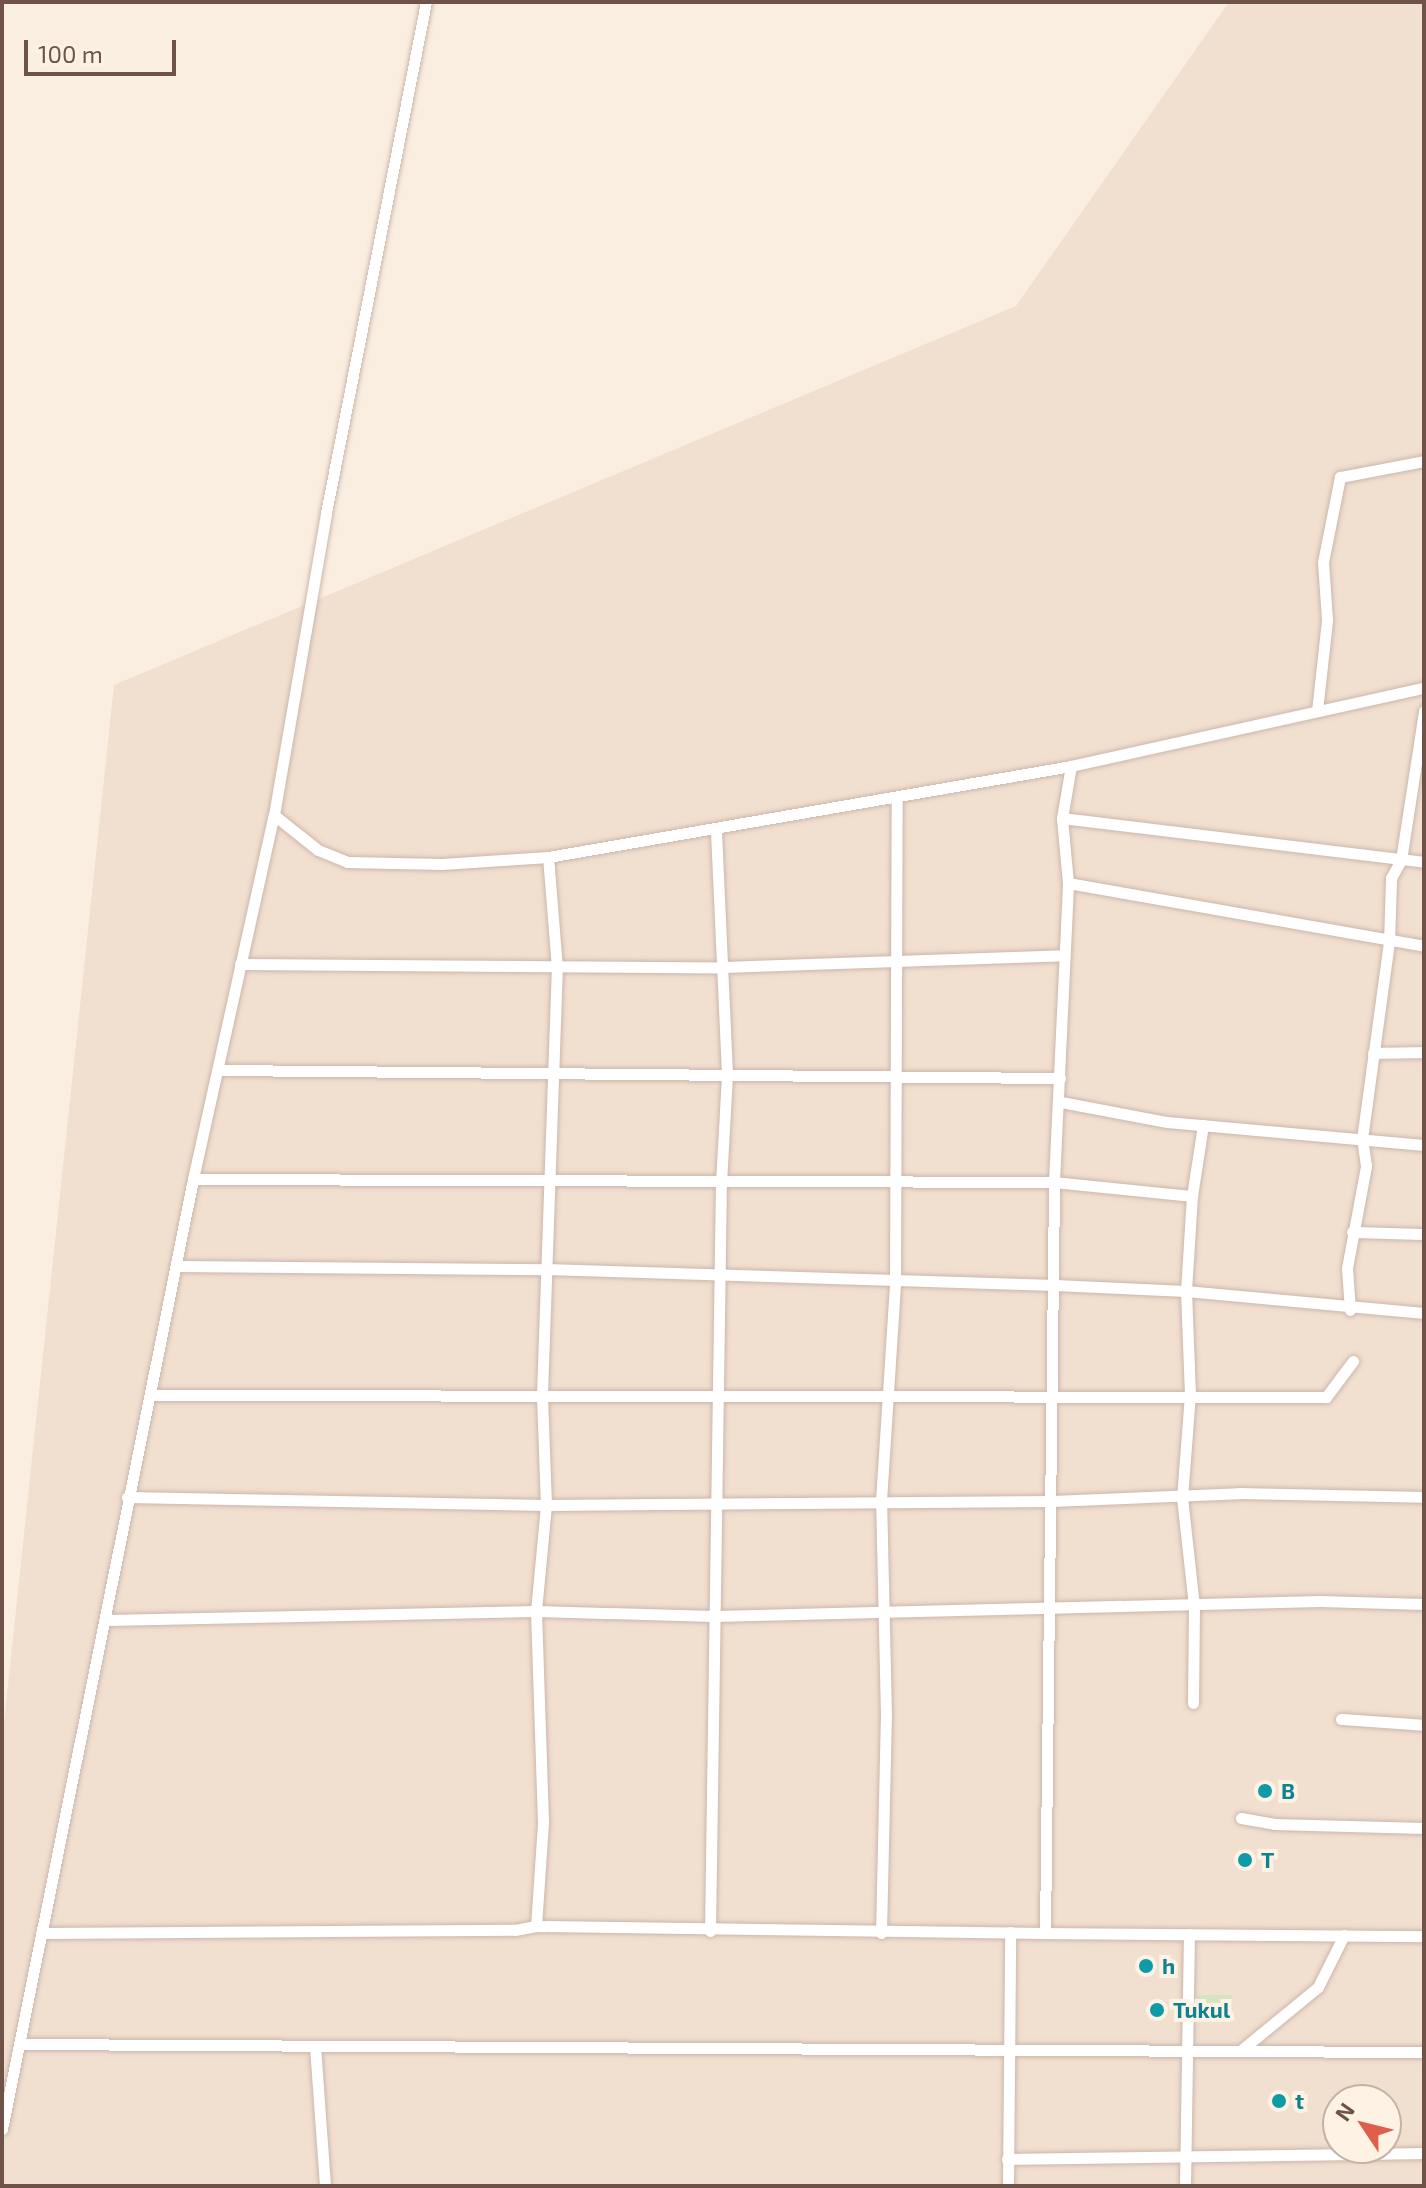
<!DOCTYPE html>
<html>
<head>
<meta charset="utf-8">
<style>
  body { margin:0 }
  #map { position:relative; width:1426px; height:2188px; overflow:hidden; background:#faeee0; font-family:"Exo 2",sans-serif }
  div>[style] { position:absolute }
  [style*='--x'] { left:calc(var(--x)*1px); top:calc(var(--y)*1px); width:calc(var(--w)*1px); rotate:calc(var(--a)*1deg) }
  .residential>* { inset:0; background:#f1dfcf }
  .green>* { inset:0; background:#d3e6c0 }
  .roads { filter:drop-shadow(0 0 2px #ccb7ab) drop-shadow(0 0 2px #ccb7ab) }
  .minor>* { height:11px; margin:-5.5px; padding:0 5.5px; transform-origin:5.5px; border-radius:5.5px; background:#fff }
  .dots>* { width:22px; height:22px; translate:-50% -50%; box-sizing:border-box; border:4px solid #fef2e5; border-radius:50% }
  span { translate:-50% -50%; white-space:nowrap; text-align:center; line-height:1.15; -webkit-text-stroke:8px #fef2e5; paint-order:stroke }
  .culture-label { font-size:22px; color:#0d838f; font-weight:700 }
  .left { translate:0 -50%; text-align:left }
  .frame { position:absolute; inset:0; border:4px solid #6f5349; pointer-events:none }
  .north { position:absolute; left:1322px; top:2084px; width:80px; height:80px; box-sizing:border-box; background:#fef2e5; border:2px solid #c5b2a7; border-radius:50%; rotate:305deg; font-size:22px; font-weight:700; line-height:32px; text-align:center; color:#6f5349 }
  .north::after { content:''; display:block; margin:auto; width:28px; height:36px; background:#de604b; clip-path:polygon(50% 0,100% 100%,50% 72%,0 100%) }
  .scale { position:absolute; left:24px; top:40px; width:152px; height:36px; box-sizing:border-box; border:4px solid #6f5349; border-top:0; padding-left:10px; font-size:24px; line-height:28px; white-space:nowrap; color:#6f5349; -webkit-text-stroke:6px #fef2e5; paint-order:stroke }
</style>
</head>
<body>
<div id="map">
  <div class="residential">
    <i style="clip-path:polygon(evenodd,1229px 2px,1424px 2px,1424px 2186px,2px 2186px,2px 1742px,114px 685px,1016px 306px,1229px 2px,1338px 2100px,1386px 2100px,1386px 2148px,1338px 2148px,1338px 2100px)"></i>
  </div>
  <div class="green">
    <i style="clip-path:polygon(1197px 1995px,1232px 1995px,1232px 2007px,1198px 2008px)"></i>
  </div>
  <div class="roads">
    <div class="minor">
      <i style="--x:1317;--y:711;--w:92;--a:-83.7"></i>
      <i style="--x:1327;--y:620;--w:58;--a:-93.9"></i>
      <i style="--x:1323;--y:562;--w:87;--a:-78.7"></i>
      <i style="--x:1340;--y:477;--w:86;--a:-10.8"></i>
      <i style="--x:274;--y:815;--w:56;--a:38.5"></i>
      <i style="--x:318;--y:850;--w:31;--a:22"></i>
      <i style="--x:347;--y:862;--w:95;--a:1.2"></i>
      <i style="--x:442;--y:864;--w:106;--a:-3.8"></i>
      <i style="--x:548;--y:857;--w:531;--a:-9.87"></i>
      <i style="--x:1071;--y:766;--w:362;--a:-12.5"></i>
      <i style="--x:1062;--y:818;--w:365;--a:6.9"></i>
      <i style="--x:1068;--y:883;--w:362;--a:10"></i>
      <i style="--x:240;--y:964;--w:484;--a:0.4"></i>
      <i style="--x:724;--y:967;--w:340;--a:-2"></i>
      <i style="--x:1373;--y:1053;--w:51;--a:-1.1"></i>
      <i style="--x:219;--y:1070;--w:841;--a:0.55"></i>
      <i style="--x:1061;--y:1102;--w:108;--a:10.7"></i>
      <i style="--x:1167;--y:1122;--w:258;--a:5.1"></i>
      <i style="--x:193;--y:1179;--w:861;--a:0.2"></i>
      <i style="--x:1054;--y:1182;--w:139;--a:5.8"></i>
      <i style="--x:1352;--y:1232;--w:72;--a:1.6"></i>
      <i style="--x:177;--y:1266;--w:369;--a:0.5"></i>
      <i style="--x:546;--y:1269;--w:509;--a:1.8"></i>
      <i style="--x:1055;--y:1285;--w:131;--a:2.6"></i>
      <i style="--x:1186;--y:1291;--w:239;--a:5.3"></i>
      <i style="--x:1350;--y:1310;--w:42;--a:-94.1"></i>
      <i style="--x:1347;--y:1268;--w:104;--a:-79.4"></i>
      <i style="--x:1366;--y:1166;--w:27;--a:-98"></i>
      <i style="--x:1362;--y:1139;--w:198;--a:-82.2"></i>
      <i style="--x:1389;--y:943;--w:65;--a:-88.2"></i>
      <i style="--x:1391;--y:878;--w:21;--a:-61"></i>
      <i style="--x:1401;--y:860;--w:151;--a:-81.2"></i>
      <i style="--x:150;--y:1395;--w:1176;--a:0.1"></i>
      <i style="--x:1326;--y:1397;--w:45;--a:-53.1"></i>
      <i style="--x:127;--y:1497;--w:419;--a:1.1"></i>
      <i style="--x:546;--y:1505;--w:506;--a:-0.45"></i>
      <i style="--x:1052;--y:1501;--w:187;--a:-2.4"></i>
      <i style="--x:1239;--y:1493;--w:185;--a:1.2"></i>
      <i style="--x:107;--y:1620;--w:429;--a:-1.2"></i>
      <i style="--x:536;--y:1611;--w:178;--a:1.6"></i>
      <i style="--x:714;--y:1616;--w:606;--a:-1.42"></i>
      <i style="--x:1320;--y:1601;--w:104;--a:1.7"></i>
      <i style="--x:1193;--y:1703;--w:97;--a:-89.4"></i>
      <i style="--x:1194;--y:1606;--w:109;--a:-96.3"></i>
      <i style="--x:1182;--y:1498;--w:103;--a:-85.6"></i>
      <i style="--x:1190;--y:1395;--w:104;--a:-92.2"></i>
      <i style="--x:1186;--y:1291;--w:95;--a:-86.4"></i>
      <i style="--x:1192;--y:1196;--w:72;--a:-81.2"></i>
      <i style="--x:1341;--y:1719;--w:83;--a:4.1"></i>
      <i style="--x:1241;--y:1818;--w:34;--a:10"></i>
      <i style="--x:1274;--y:1824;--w:150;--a:1.5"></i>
      <i style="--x:536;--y:1926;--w:104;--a:-86.1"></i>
      <i style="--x:543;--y:1822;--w:211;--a:-91.9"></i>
      <i style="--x:536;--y:1611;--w:106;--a:-84.6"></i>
      <i style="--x:546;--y:1505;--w:111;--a:-92.1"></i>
      <i style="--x:542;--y:1394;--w:426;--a:-88"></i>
      <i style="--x:557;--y:968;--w:111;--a:-94.6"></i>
      <i style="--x:710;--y:1931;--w:748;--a:-89.16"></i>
      <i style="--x:721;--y:1183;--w:109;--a:-86.8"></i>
      <i style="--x:727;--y:1074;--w:245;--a:-92.6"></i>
      <i style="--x:41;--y:1933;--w:474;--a:-0.4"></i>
      <i style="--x:515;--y:1930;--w:21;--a:-11"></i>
      <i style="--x:536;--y:1926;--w:509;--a:0.79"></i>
      <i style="--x:1045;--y:1933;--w:751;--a:-89.31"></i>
      <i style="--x:1054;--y:1182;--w:299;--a:-87.3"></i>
      <i style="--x:1068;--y:883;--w:65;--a:-95.3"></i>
      <i style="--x:1062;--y:818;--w:53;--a:-80.2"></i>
      <i style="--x:881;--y:1933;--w:217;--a:-88.7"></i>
      <i style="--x:886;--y:1716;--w:215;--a:-91.3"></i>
      <i style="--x:881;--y:1501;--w:217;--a:-86.3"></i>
      <i style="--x:895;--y:1284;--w:487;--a:-89.8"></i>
      <i style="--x:1045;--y:1933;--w:379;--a:0.5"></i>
      <i style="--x:19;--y:2044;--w:1405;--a:0.33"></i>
      <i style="--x:315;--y:2046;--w:140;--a:85.9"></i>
      <i style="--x:1240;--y:2051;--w:101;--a:-39.4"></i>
      <i style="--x:1318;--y:1987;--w:58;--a:-63.4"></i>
      <i style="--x:2;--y:2129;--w:969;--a:-78.63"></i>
      <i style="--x:193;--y:1179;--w:373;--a:-77.5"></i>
      <i style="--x:274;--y:815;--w:306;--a:-80.2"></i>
      <i style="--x:326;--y:513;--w:521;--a:-78.93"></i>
      <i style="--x:1007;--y:2159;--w:417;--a:-0.8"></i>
      <i style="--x:1008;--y:2186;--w:254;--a:-89.5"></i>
      <i style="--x:1185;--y:2186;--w:252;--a:-89.1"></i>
    </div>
  </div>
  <div class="dots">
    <i style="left:1265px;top:1791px;background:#0f9aa8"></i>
    <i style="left:1245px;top:1860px;background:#0f9aa8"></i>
    <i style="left:1146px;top:1966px;background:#0f9aa8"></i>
    <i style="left:1157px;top:2010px;background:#0f9aa8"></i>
    <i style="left:1279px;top:2101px;background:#0f9aa8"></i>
  </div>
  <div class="culture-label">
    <span class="left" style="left:1281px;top:1791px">B</span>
    <span class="left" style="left:1261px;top:1860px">T</span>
    <span class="left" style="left:1162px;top:1966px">h</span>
    <span class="left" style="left:1173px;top:2010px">Tukul</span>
    <span class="left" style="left:1295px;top:2101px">t</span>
  </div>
  <div class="frame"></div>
  <div class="north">N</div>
  <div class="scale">100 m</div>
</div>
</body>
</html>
